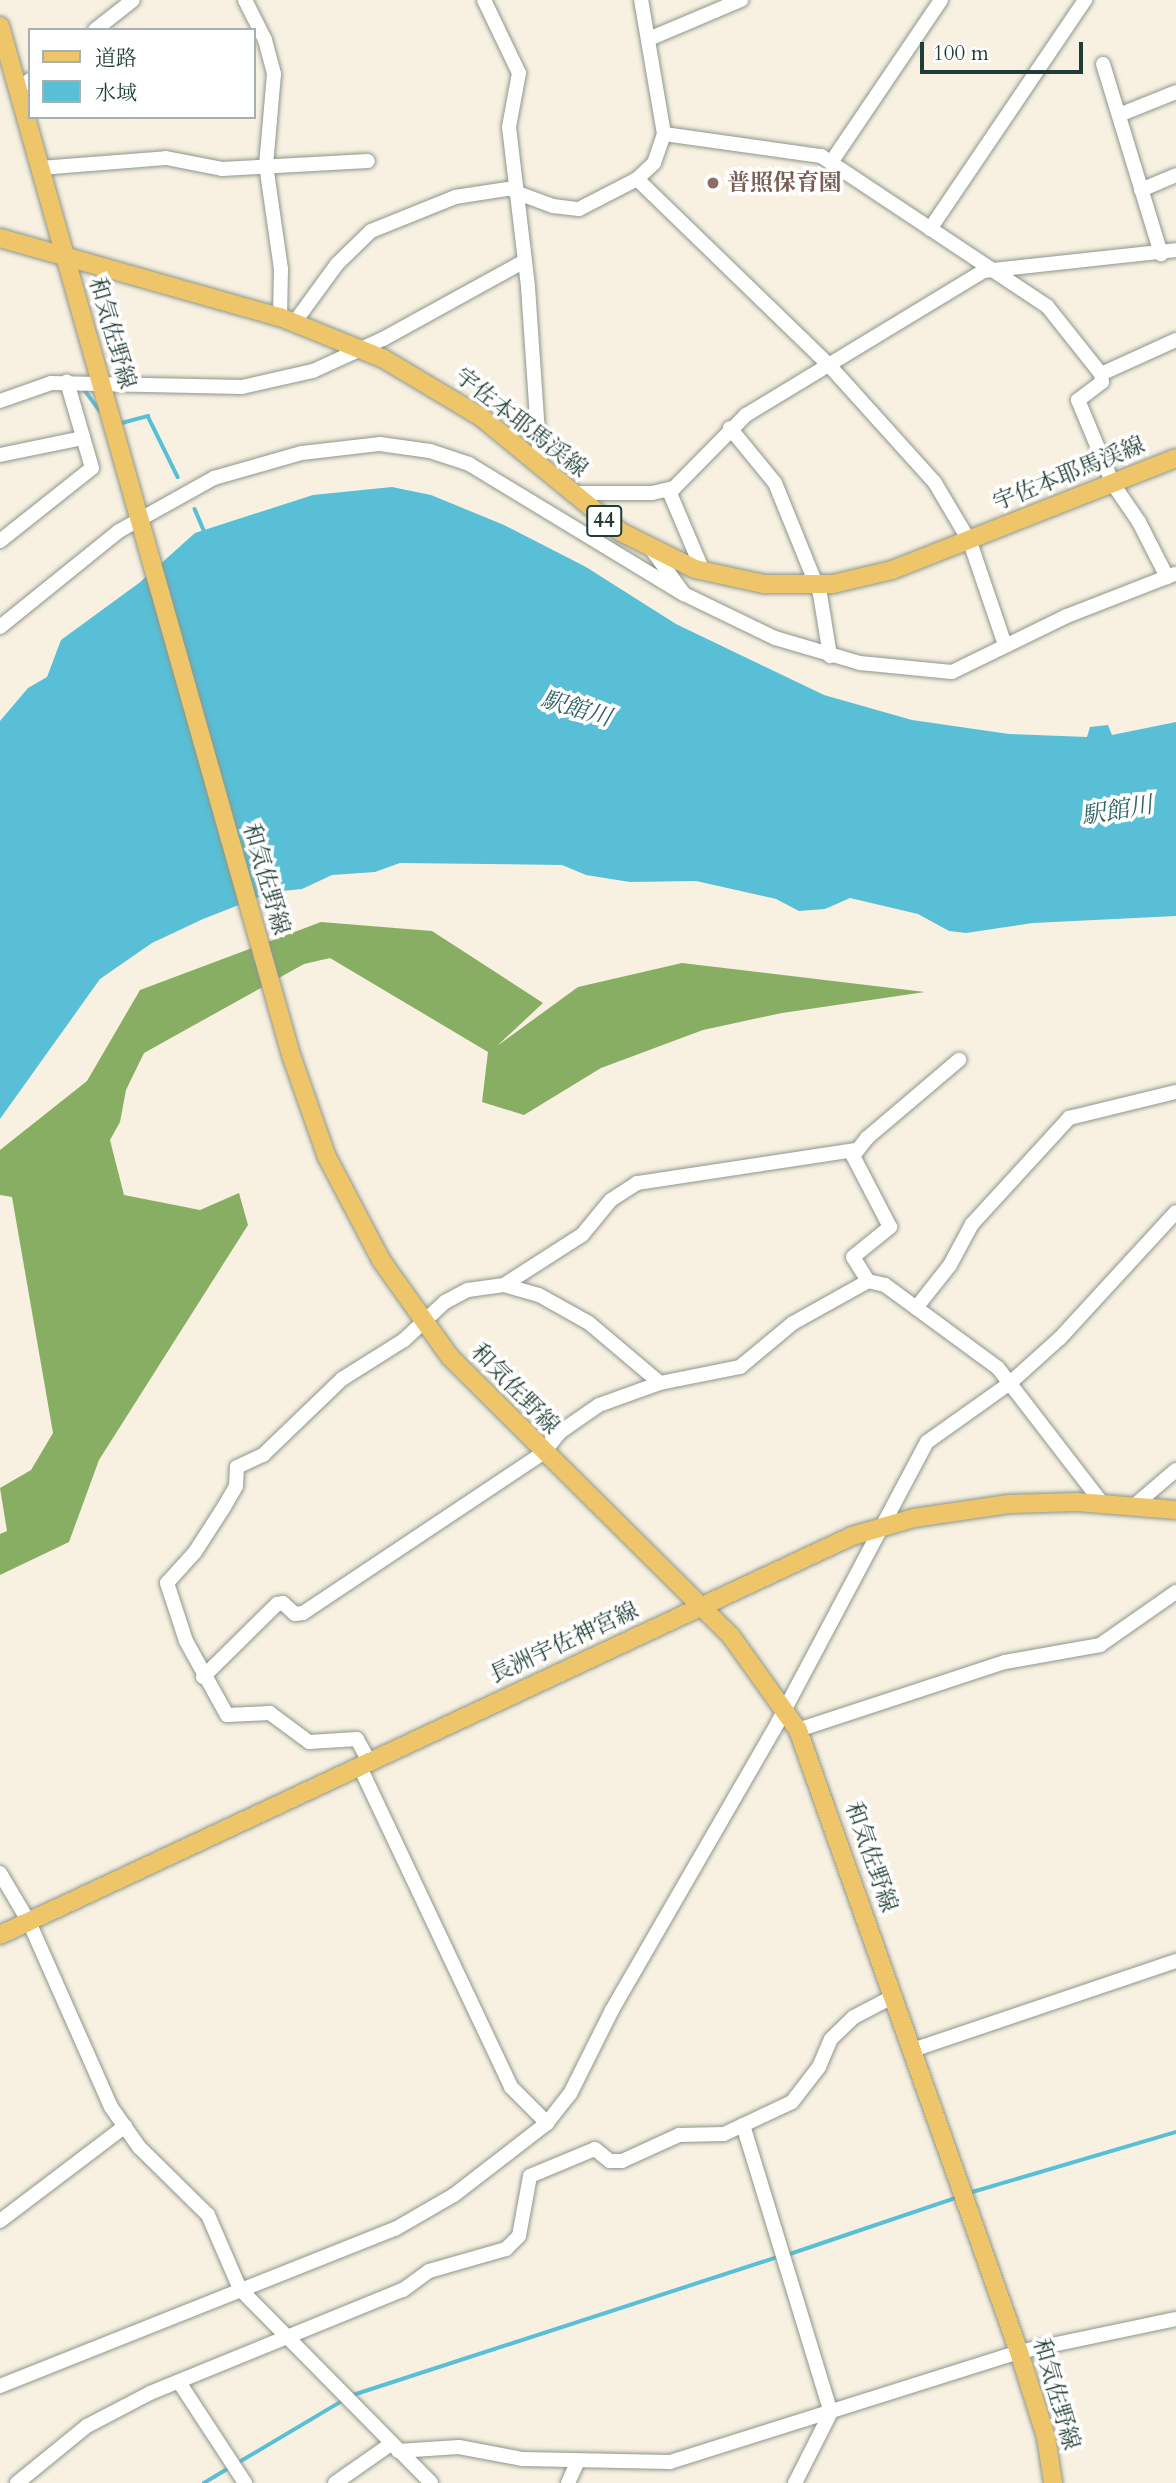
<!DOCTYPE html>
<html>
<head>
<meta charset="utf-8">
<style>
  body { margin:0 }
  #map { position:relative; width:1176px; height:2483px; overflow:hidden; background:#f8f1e2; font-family:Cardo,"Noto Serif JP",serif }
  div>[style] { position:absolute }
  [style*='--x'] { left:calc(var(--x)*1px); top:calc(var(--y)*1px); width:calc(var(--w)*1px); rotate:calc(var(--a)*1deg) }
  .forest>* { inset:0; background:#88ae64 }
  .water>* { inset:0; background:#58bfd6 }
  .stream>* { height:3.5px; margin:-1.75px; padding:0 1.75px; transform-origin:1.75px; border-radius:1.75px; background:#58bfd6 }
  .roads { filter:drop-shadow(0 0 2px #8c978b) drop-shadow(0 0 2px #8c978b) }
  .minor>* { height:14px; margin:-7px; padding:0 7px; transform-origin:7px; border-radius:7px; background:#fff }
  .major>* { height:18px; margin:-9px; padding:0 9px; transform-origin:9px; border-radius:9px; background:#eec569 }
  .dots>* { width:19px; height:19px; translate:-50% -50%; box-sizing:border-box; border:4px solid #fff; border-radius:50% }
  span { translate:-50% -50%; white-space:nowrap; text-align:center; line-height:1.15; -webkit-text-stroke:7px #fff; paint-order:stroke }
  .shield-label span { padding:2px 5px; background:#fff; border:2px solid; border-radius:5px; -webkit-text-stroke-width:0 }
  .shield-label { font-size:21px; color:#1f3d34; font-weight:700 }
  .education-label { font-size:23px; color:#785e54; font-weight:700 }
  .left { translate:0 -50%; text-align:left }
  .street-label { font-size:23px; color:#1f3d34 }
  .water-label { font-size:24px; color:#306465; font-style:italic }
  .legend { position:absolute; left:28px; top:28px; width:228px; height:91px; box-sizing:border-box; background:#fff; border:2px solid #a5b1ae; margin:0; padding:9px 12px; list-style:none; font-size:21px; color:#1f3d34 }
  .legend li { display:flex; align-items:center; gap:14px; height:35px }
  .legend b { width:35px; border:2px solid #a5b1ae }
  .scale { position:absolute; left:920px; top:42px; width:163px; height:32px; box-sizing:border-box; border:4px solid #1f3d34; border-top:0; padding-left:9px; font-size:21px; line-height:24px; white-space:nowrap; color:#1f3d34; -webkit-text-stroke:5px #fff; paint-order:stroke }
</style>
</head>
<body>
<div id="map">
  <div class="forest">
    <i style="clip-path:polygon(321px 922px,432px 931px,543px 1003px,497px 1046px,578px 987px,682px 963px,925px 992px,782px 1013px,703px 1030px,601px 1068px,524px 1115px,482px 1102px,488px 1052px,330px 958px,304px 964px,144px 1053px,126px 1090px,120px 1122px,110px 1140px,124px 1195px,200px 1210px,239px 1193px,248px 1225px,99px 1460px,69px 1542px,0 1575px,0 1534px,7px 1531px,0 1488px,31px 1470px,53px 1433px,12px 1197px,0 1195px,0 1150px,87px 1081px,140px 990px)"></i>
  </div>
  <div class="water">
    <i style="clip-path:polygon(392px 487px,431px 495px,504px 525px,586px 567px,676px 624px,824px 695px,912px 720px,1009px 734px,1087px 737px,1090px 727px,1108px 725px,1112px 735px,1176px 722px,1176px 916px,1033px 923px,966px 933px,949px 931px,918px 914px,850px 898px,825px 909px,799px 911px,776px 899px,696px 881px,630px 882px,586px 875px,562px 865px,400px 863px,375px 872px,332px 875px,302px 889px,272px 892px,203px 919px,152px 943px,100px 979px,0 1119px,0 721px,28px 688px,47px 677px,61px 640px,139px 583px,195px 533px,313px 495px)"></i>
  </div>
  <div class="stream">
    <i style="--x:84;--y:389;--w:27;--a:54"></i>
    <i style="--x:118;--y:424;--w:31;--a:-15"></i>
    <i style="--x:148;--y:416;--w:68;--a:63.8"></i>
    <i style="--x:195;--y:509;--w:26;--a:67"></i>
    <i style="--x:969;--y:2193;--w:216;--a:-16.4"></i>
    <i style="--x:787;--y:2255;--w:181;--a:-18.7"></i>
    <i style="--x:350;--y:2396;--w:451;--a:-18"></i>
    <i style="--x:236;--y:2464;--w:126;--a:-30.7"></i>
    <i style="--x:204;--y:2483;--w:29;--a:-31"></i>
  </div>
  <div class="roads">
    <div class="minor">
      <i style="--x:245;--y:0;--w:45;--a:63.4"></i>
      <i style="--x:265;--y:40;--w:35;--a:75"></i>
      <i style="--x:274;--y:74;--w:91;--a:95"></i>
      <i style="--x:266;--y:165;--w:105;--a:81.8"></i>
      <i style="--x:281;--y:269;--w:48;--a:91.2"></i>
      <i style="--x:484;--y:0;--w:81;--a:64.4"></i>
      <i style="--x:519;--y:73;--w:55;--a:100.5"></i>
      <i style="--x:509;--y:127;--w:161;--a:83.2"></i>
      <i style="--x:528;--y:287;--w:178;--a:86.1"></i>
      <i style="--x:95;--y:30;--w:48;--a:-38.3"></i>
      <i style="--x:651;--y:38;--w:98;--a:-22.9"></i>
      <i style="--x:1103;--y:64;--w:199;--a:73"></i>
      <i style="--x:18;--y:89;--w:15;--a:-37"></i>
      <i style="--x:1119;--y:115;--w:61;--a:-22"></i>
      <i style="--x:664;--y:134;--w:159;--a:8"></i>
      <i style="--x:821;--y:156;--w:271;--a:33.6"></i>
      <i style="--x:1047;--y:306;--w:87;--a:51.5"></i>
      <i style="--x:1101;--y:374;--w:8;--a:83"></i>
      <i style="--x:1102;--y:382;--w:30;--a:143"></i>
      <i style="--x:1078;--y:400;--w:91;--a:67.4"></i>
      <i style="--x:1113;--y:484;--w:46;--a:55.6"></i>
      <i style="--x:1139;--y:522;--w:62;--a:63"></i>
      <i style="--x:832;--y:161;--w:194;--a:-55.9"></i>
      <i style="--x:40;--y:168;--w:126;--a:-4.5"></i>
      <i style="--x:166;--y:158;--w:57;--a:11.1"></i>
      <i style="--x:222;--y:169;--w:146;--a:-3.1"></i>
      <i style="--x:637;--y:179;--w:266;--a:44.1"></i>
      <i style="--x:828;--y:364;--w:160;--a:48"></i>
      <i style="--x:935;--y:483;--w:69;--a:59.3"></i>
      <i style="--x:970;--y:542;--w:109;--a:71.2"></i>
      <i style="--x:1141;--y:190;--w:38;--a:-23"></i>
      <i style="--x:515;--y:192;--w:40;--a:20.2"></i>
      <i style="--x:553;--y:206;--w:26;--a:7"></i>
      <i style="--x:579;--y:209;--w:65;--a:-27.3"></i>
      <i style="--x:637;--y:179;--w:23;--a:-43"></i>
      <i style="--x:654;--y:163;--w:31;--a:-71"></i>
      <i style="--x:664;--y:134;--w:136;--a:-99.7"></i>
      <i style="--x:930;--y:229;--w:277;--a:-55.9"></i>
      <i style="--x:294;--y:323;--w:73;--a:-53.9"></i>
      <i style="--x:337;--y:264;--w:47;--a:-44.1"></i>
      <i style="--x:371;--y:231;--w:91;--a:-22"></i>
      <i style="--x:455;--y:197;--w:60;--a:-8.7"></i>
      <i style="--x:1101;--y:374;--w:82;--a:-24.4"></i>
      <i style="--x:0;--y:401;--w:54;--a:-19.4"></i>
      <i style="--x:51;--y:383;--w:191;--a:1.2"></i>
      <i style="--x:242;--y:387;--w:73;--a:-12.7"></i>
      <i style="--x:313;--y:371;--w:77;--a:-24.6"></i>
      <i style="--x:383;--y:339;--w:162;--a:-28.8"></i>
      <i style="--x:730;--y:428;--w:71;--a:50.7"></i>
      <i style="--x:775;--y:483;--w:120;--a:67.9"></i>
      <i style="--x:820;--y:594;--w:63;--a:80.8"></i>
      <i style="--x:0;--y:455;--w:85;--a:-11.6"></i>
      <i style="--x:669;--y:491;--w:87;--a:67"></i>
      <i style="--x:571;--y:493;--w:81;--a:0"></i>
      <i style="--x:652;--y:493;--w:23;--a:-13"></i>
      <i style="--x:674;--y:488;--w:103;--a:-45.4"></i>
      <i style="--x:746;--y:415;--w:278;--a:-31.2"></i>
      <i style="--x:984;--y:271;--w:193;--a:-6.2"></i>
      <i style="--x:0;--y:541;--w:117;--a:-38.4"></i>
      <i style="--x:92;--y:468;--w:90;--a:-106.2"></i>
      <i style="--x:652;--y:550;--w:54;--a:54"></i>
      <i style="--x:684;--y:594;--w:101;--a:25.8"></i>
      <i style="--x:775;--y:638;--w:89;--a:16.4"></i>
      <i style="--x:860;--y:663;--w:92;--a:5.6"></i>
      <i style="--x:952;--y:672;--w:128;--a:-26"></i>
      <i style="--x:1067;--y:616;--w:116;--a:-21.3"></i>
      <i style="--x:0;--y:627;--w:153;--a:-38.9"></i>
      <i style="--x:119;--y:531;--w:109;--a:-29.2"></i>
      <i style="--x:214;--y:478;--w:91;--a:-15.9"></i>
      <i style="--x:302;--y:453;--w:79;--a:-6.6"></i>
      <i style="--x:380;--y:444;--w:50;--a:8"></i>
      <i style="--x:430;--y:451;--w:41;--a:18.4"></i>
      <i style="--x:469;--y:464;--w:251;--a:31.2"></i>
      <i style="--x:868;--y:1281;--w:28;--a:-122"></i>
      <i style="--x:853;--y:1257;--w:48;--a:-39"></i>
      <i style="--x:890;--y:1227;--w:80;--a:-117.5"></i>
      <i style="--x:853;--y:1156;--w:23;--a:-52"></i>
      <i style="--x:867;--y:1138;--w:121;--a:-40.3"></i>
      <i style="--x:504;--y:1285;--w:93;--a:-32.7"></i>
      <i style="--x:582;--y:1235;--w:45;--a:-50.4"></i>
      <i style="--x:611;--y:1200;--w:31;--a:-33"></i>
      <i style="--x:637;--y:1183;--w:221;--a:-8.6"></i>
      <i style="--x:916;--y:1308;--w:55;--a:-51.7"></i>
      <i style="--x:950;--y:1265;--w:47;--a:-61.8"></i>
      <i style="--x:972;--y:1224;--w:144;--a:-47.5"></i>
      <i style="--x:1069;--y:1118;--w:110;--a:-13.7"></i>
      <i style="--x:1135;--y:1505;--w:54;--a:-40.5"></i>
      <i style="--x:203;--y:1677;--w:104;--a:-44.6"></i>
      <i style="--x:277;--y:1604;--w:6;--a:-9"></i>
      <i style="--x:283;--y:1603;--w:16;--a:43"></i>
      <i style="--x:295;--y:1614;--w:8;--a:-7"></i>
      <i style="--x:303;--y:1613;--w:288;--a:-33.7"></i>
      <i style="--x:543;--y:1453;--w:27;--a:-51"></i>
      <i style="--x:560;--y:1432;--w:47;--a:-34.7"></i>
      <i style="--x:599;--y:1405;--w:65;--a:-19.8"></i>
      <i style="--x:660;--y:1383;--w:82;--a:-11.3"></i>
      <i style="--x:740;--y:1367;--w:69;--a:-39.7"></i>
      <i style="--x:793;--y:1323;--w:86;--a:-29.2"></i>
      <i style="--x:868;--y:1281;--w:17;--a:13"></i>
      <i style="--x:885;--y:1285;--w:140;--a:36.3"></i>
      <i style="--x:998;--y:1368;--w:170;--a:52.4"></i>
      <i style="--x:798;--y:1730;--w:218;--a:-18.2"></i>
      <i style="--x:1005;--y:1662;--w:97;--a:-10.1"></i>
      <i style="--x:1100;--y:1645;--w:93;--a:-34.9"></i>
      <i style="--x:369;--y:1761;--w:25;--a:-119"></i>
      <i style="--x:357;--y:1739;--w:48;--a:176.4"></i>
      <i style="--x:309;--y:1742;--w:49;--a:-143.4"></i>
      <i style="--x:270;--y:1713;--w:43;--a:177.3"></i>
      <i style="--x:227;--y:1715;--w:85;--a:-119"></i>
      <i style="--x:186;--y:1641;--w:61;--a:-108.1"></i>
      <i style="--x:167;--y:1583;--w:42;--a:-47.9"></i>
      <i style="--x:195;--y:1552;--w:54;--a:-57.2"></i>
      <i style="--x:224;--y:1507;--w:24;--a:-60"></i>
      <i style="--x:236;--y:1486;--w:19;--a:-87"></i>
      <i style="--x:237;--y:1467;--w:29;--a:-25"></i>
      <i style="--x:263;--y:1455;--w:110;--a:-43.9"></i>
      <i style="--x:342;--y:1379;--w:73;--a:-32.2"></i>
      <i style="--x:404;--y:1340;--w:56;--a:-42.8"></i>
      <i style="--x:445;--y:1302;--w:26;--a:-28"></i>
      <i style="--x:468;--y:1290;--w:36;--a:-8"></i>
      <i style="--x:504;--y:1285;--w:36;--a:16"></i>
      <i style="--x:539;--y:1295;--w:57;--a:29.2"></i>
      <i style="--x:589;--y:1323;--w:93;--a:40.2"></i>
      <i style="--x:359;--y:1765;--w:356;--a:64.7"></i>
      <i style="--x:511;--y:2087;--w:51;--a:45"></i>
      <i style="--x:0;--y:1873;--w:57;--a:59.4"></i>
      <i style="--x:29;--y:1922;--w:202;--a:66.1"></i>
      <i style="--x:111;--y:2107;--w:49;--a:55"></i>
      <i style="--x:139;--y:2147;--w:97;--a:44.6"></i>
      <i style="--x:208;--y:2215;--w:81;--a:66.6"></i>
      <i style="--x:240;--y:2289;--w:272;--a:45.4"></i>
      <i style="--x:913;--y:2050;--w:278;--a:-18.7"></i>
      <i style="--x:743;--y:2125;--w:300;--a:73"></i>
      <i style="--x:831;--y:2412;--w:80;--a:116.9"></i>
      <i style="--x:0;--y:2221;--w:157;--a:-37.2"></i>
      <i style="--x:179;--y:2382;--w:121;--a:56.8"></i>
      <i style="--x:0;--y:2386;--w:425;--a:-21.7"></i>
      <i style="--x:395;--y:2229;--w:68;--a:-30"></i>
      <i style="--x:454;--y:2195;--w:118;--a:-37.7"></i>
      <i style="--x:547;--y:2123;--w:37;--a:-52"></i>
      <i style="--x:570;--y:2094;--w:94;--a:-63.4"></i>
      <i style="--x:612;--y:2010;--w:332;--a:-60"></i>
      <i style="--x:778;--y:1722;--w:317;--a:-62"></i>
      <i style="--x:927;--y:1442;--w:102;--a:-35.4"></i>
      <i style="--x:1010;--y:1383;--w:67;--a:-42"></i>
      <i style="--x:1060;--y:1338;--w:171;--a:-47.4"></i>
      <i style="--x:398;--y:2451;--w:61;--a:-3.8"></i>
      <i style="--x:459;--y:2447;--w:64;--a:10.8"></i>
      <i style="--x:522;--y:2459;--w:148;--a:1.2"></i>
      <i style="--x:670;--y:2462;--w:366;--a:-17.5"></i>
      <i style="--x:1019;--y:2352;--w:160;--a:-11.9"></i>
      <i style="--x:17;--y:2483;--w:90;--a:-39.2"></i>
      <i style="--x:87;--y:2426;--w:71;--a:-27.6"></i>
      <i style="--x:150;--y:2393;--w:273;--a:-22.2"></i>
      <i style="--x:403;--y:2290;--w:32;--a:-36"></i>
      <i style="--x:429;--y:2271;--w:80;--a:-15.9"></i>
      <i style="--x:506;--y:2249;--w:18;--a:-45"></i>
      <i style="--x:519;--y:2236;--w:61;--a:-79.6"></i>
      <i style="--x:530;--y:2176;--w:70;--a:-22.6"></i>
      <i style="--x:595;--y:2149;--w:19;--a:39"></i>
      <i style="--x:610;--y:2161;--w:12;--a:0"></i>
      <i style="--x:622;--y:2161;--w:63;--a:-24.5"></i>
      <i style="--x:679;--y:2135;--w:45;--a:-1.3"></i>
      <i style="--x:724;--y:2134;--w:75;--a:-25.2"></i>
      <i style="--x:792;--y:2102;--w:44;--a:-52.4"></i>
      <i style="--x:819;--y:2067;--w:30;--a:-67"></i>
      <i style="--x:831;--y:2039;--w:32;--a:-44"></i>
      <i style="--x:854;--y:2017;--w:45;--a:-27.7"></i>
      <i style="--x:335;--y:2483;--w:68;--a:-34.9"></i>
      <i style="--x:568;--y:2483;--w:24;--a:-66"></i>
    </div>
    <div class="major">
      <i style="--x:0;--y:26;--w:1069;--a:74.21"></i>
      <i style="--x:291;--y:1055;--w:108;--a:70.6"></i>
      <i style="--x:327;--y:1157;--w:116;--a:62.3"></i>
      <i style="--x:381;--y:1260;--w:119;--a:54.6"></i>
      <i style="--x:450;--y:1357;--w:396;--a:44.8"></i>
      <i style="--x:731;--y:1636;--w:115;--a:54.5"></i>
      <i style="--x:798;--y:1730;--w:660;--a:70.44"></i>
      <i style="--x:1019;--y:2352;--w:89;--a:72.4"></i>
      <i style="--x:1046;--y:2437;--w:47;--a:81.3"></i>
      <i style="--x:0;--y:238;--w:291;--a:15.8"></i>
      <i style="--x:280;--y:317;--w:112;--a:22"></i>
      <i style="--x:384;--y:359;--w:113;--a:30.9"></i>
      <i style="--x:481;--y:417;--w:181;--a:39.4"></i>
      <i style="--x:621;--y:532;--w:83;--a:26.6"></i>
      <i style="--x:695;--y:569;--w:71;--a:12.3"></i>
      <i style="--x:764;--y:584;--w:69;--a:0"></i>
      <i style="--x:833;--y:584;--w:61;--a:-13.3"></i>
      <i style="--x:892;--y:570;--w:305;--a:-21.5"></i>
      <i style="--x:0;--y:1935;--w:941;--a:-25.09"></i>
      <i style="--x:852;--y:1536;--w:65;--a:-16.2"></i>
      <i style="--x:914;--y:1518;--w:96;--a:-8.4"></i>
      <i style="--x:1009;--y:1504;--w:68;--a:-1.7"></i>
      <i style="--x:1077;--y:1502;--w:99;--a:4.6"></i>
    </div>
  </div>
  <div class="dots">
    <i style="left:713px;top:183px;background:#8d6e63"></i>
  </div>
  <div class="shield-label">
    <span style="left:604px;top:521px">44</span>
  </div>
  <div class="education-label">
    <span class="left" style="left:727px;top:183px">普照保育園</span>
  </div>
  <div class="street-label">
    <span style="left:112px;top:333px;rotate:74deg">和気佐野線</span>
    <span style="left:521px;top:423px;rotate:38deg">宇佐本耶馬渓線</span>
    <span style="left:1069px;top:474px;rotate:-22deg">宇佐本耶馬渓線</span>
    <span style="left:266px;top:879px;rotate:74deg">和気佐野線</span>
    <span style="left:515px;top:1389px;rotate:46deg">和気佐野線</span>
    <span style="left:564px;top:1643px;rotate:-25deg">長洲宇佐神宮線</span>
    <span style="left:871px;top:1857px;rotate:71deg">和気佐野線</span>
    <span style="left:1056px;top:2394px;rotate:74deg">和気佐野線</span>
  </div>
  <div class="water-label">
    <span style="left:576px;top:709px;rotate:16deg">駅館川</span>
    <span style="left:1117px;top:811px;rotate:-10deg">駅館川</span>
  </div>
  <ul class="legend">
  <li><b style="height:9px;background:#eec569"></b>道路</li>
  <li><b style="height:19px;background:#58bfd6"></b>水域</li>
  </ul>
  <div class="scale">100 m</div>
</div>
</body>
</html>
